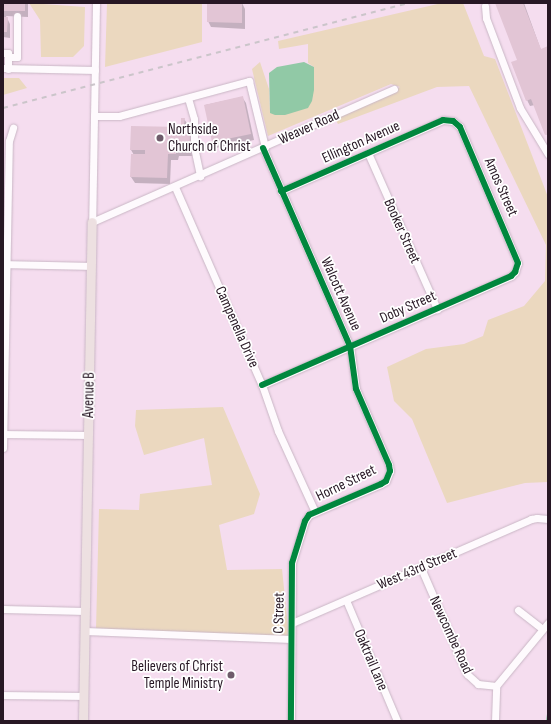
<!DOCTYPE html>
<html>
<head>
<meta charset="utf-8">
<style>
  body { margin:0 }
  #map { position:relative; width:551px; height:724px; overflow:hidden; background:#f5ddef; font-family:"Sofia Sans Condensed",sans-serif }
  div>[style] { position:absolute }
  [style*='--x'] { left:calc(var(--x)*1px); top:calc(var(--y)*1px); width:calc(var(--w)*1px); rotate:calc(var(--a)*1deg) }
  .green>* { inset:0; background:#ebd8bf }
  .water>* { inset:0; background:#91c9a6 }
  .shadow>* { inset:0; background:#0003 }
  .stream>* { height:2px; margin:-1px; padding:0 1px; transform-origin:1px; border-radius:1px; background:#91c9a6 }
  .building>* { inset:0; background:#e2c5d5 }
  .roads { filter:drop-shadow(0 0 1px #c9b6c5) drop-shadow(0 0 1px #c9b6c5) }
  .minor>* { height:7px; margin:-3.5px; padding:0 3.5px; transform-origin:3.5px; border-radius:3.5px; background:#fefafd }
  .major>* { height:9px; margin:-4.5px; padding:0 4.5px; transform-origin:4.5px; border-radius:4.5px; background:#ede0e1 }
  .rail>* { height:2px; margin-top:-1px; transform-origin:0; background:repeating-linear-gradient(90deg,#cbc5ca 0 5px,transparent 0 10px) }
  .cycleway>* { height:6px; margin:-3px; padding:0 3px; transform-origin:3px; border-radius:3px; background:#00873e }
  .dots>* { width:11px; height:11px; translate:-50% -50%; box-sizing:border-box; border:2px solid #fff; border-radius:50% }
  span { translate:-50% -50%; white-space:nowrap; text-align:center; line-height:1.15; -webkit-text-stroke:3.5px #fff; paint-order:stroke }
  .street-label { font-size:15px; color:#271724 }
  .poi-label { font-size:15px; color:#271724 }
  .left { translate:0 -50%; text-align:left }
  .right { translate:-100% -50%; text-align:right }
  .frame { position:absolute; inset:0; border:4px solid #271724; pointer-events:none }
</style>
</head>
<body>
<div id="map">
  <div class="green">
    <i style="clip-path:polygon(29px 3px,85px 7px,84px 46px,73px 57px,41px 57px,40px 20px)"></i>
    <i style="clip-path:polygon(107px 3px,202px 3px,202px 42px,105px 67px)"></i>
    <i style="clip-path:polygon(442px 3px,463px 3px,484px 56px,495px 59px,548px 197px,548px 482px,525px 483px,447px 503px,412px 419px,394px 401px,387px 367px,426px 349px,464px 344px,483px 336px,488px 320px,524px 306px,545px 281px,546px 245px,469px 86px,437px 87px,338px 124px,335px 119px,400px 87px,391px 84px,268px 136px,252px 69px,260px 62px,269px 89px,270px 113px,312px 101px,314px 67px,308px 63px,308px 44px,279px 49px,278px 41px)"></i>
    <i style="clip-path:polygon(3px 78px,19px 78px,27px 88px,3px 95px)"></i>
    <i style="clip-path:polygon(223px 407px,260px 494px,254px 514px,219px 525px,227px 570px,282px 569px,289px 636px,96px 629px,99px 509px,139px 510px,140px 494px,212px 485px,204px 438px,144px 455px,135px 426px,136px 410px)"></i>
  </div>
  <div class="water">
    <i style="clip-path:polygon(304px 62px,314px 67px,314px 90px,312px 101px,308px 108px,285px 115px,275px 115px,270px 113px,269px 73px,277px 67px)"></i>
  </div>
  <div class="shadow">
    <i style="clip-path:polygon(3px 3px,28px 3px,28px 17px,6px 16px,10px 24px,10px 38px,3px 37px)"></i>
    <i style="clip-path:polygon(208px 3px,242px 3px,245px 9px,245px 29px,211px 27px,208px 21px)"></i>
    <i style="clip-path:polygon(497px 3px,524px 3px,541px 50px,548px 47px,548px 138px,535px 105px,530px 106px,527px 100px,519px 61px)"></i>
    <i style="clip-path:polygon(242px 97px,246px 103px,254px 140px,216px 148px,213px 142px,205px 105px)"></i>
    <i style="clip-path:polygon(184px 119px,193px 132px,193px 156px,179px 156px,178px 160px,171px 160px,170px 184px,135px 183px,131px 177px,132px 155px,134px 155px,131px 150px,182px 128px)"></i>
  </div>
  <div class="stream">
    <i style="--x:547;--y:721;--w:7;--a:-82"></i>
  </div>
  <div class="building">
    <i style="clip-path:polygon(3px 3px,25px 3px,25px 11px,3px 11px)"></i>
    <i style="clip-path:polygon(207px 3px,242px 3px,242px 23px,207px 22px)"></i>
    <i style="clip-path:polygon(495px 3px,523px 3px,541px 49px,548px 46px,548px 134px,545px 135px,531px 99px,526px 101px,511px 62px,517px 60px)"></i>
    <i style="clip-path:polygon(3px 17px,8px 17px,7px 32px,3px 32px)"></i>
    <i style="clip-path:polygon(243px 96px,251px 134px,212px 142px,204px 105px)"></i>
    <i style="clip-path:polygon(181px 118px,185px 118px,184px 125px,191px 125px,190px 150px,176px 150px,176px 154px,168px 154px,167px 178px,130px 177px,131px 154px,145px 154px,145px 150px,130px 150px,131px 126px,181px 127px)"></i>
  </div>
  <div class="roads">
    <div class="minor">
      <i style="--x:96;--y:3;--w:219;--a:91"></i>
      <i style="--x:92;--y:222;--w:330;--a:-23.8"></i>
      <i style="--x:485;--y:6;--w:12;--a:85"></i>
      <i style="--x:486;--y:18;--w:96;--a:69.3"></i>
      <i style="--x:520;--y:108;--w:54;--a:58.7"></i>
      <i style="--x:3;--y:53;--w:5;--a:0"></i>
      <i style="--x:8;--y:53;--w:16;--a:90"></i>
      <i style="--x:8;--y:57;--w:9;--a:0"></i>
      <i style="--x:17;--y:57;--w:41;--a:-90"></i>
      <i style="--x:3;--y:68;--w:92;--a:1.2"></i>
      <i style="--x:188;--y:98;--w:22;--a:74"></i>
      <i style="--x:194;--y:119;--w:21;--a:90"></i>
      <i style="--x:94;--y:116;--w:25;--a:0"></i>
      <i style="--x:119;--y:116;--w:135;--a:-15.1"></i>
      <i style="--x:249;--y:81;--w:68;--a:76.4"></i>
      <i style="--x:194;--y:147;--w:30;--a:78"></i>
      <i style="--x:263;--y:148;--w:216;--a:66.3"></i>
      <i style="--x:350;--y:346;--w:43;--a:82.1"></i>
      <i style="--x:356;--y:389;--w:83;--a:66.5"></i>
      <i style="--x:389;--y:465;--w:6;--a:81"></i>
      <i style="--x:390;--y:471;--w:11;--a:112"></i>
      <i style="--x:386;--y:481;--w:6;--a:149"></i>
      <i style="--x:381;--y:484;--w:78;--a:156.7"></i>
      <i style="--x:309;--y:515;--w:7;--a:124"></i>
      <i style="--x:305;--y:521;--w:44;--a:107.2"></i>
      <i style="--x:292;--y:563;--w:158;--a:90.4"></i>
      <i style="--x:368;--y:153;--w:171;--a:66.1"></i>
      <i style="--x:175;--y:187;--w:216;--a:66.3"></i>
      <i style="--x:262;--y:385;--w:49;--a:70.8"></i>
      <i style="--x:278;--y:431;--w:89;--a:65.4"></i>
      <i style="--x:3;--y:264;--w:88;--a:1.3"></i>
      <i style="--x:262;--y:385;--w:272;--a:-23.6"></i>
      <i style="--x:511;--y:276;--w:6;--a:-45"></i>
      <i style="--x:515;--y:272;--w:9;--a:-72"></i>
      <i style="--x:518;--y:263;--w:148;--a:-113.1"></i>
      <i style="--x:460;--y:127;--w:9;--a:-139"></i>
      <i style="--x:453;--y:121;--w:10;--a:-174"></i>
      <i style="--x:443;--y:120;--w:177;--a:156.3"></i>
      <i style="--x:3;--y:434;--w:85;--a:0.7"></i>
      <i style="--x:3;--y:448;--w:307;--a:-88.9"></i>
      <i style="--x:9;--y:141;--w:14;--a:-73"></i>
      <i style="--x:421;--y:568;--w:116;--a:66.5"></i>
      <i style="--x:467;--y:674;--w:15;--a:42"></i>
      <i style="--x:478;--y:684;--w:18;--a:6"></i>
      <i style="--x:346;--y:600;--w:131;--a:67.1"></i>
      <i style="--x:3;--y:609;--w:82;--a:1.4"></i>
      <i style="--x:518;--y:610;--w:31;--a:38"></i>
      <i style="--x:292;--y:623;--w:261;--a:-23.5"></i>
      <i style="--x:531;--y:519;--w:6;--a:-9"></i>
      <i style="--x:537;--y:518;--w:11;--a:5"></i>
      <i style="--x:85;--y:631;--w:206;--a:2.2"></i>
      <i style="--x:3;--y:695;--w:81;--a:0.7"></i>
      <i style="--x:495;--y:721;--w:35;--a:-88"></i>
      <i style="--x:496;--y:686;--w:82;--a:-50.5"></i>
    </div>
    <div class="major">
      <i style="--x:83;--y:721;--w:499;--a:-89"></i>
    </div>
  </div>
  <div class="rail">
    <i style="--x:3;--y:108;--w:419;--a:-14.5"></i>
  </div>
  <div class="cycleway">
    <i style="--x:263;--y:148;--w:216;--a:66.3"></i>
    <i style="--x:350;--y:346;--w:43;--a:82.1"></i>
    <i style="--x:356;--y:389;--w:83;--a:66.5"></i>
    <i style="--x:389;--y:465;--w:6;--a:81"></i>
    <i style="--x:390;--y:471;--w:11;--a:112"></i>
    <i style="--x:386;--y:481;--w:6;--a:149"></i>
    <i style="--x:381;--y:484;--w:78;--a:156.7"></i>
    <i style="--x:309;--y:515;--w:7;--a:124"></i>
    <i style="--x:305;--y:521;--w:44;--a:107.2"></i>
    <i style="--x:292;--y:563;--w:158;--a:90.4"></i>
    <i style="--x:262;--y:385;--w:272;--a:-23.6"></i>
    <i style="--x:511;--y:276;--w:6;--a:-45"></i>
    <i style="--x:515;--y:272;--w:9;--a:-72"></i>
    <i style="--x:518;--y:263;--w:148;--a:-113.1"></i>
    <i style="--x:460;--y:127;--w:9;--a:-139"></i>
    <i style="--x:453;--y:121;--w:10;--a:-174"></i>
    <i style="--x:443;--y:120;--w:177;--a:156.3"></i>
  </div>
  <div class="dots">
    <i style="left:160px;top:138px;background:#6f5c6b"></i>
    <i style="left:231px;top:675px;background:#6f5c6b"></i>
  </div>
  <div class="street-label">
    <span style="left:309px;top:127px;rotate:-24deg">Weaver Road</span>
    <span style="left:361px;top:142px;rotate:-24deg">Ellington Avenue</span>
    <span style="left:501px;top:187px;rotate:66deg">Amos Street</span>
    <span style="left:402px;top:231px;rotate:66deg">Booker Street</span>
    <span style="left:341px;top:294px;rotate:66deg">Walcott Avenue</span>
    <span style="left:408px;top:307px;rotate:-24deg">Doby Street</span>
    <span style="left:237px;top:327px;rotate:66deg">Campenella Drive</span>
    <span style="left:89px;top:395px;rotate:-89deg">Avenue B</span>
    <span style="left:346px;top:483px;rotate:-26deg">Horne Street</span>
    <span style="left:417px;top:569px;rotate:-23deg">West 43rd Street</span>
    <span style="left:279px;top:613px;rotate:-89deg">C Street</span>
    <span style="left:451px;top:635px;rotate:65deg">Newcombe Road</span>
    <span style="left:371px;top:660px;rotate:67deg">Oaktrail Lane</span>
  </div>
  <div class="poi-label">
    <span class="left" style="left:168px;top:138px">Northside<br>Church of Christ</span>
    <span class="right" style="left:223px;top:675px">Believers of Christ<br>Temple Ministry</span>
  </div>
  <div class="frame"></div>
</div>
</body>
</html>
